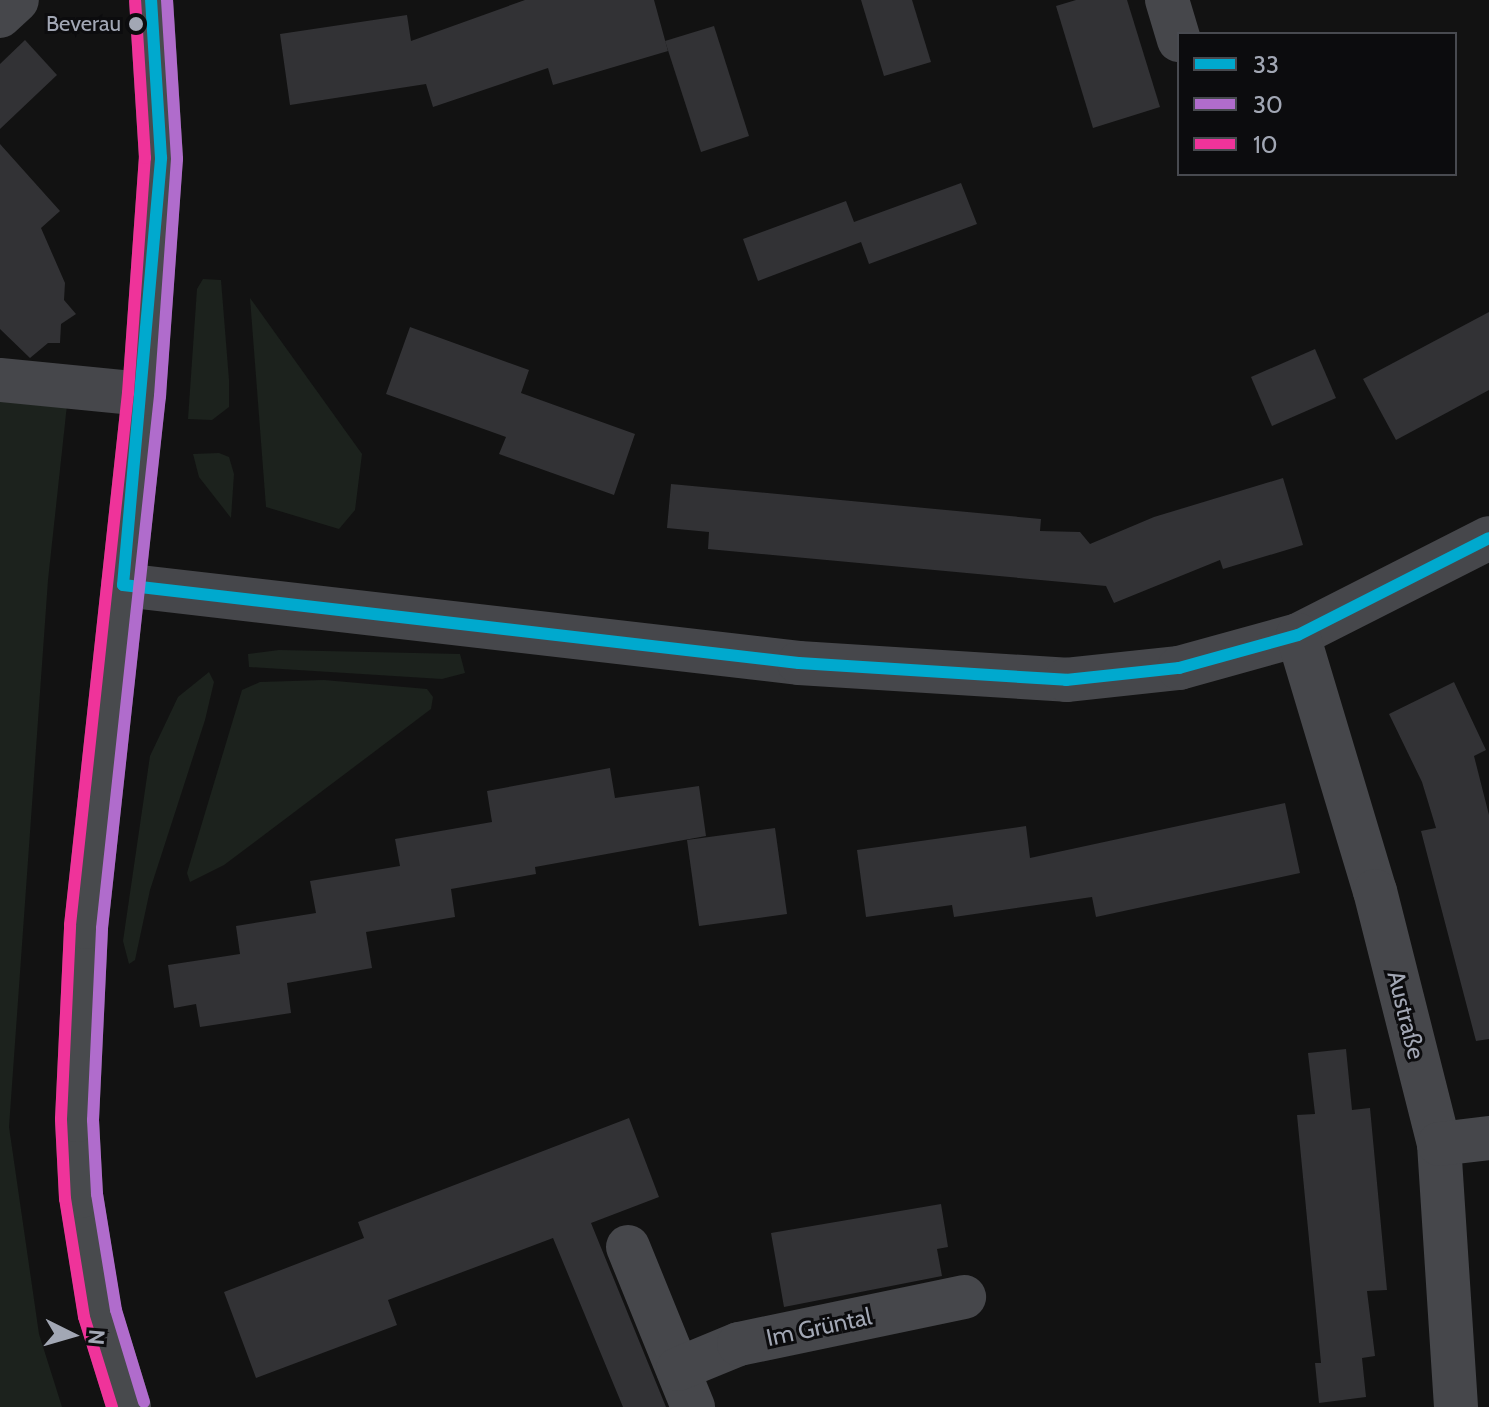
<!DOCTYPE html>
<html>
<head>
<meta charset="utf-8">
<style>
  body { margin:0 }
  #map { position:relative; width:1489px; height:1407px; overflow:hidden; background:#121212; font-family:Cabin,sans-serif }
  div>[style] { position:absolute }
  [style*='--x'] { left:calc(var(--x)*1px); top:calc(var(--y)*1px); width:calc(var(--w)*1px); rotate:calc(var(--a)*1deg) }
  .green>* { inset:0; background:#1c221d }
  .building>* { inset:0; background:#323235 }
  .minor>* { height:44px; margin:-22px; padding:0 22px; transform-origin:22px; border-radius:22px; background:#46474b }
  .major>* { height:44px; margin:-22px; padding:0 22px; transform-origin:22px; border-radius:22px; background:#484a4d }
  .bus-1>* { height:12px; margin:-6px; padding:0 6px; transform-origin:6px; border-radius:6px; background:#00a9ce }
  .bus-2>* { height:12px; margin:-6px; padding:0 6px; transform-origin:6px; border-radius:6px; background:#b06ccc }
  .bus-3>* { height:12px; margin:-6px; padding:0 6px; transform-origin:6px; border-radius:6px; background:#ef339a }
  .dots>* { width:22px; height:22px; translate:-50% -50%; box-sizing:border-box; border:4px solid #0c0c0e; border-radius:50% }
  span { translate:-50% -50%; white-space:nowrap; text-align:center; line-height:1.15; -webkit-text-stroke:6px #0c0c0e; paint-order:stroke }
  .bus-label { font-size:22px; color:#a2a7b4 }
  .right { translate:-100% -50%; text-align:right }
  .street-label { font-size:24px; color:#a2a7b4 }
  .legend { position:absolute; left:1177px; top:32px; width:280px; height:144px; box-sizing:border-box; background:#0c0c0e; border:2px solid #484a50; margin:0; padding:10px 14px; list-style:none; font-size:24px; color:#a2a7b4 }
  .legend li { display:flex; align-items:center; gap:16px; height:40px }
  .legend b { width:40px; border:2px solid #484a50 }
  .north { position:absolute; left:32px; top:1295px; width:80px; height:80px; -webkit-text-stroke:6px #0c0c0e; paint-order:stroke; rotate:95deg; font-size:22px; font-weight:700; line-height:32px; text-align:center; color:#a2a7b4 }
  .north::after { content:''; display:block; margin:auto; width:28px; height:36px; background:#a2a7b4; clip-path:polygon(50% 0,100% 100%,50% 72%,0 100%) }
</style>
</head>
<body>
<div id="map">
  <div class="green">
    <i style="clip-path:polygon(203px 279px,221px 280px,229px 380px,229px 407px,212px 420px,188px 419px,197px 289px)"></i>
    <i style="clip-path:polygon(250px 298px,362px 454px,355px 510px,339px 529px,266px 507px)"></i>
    <i style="clip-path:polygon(0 362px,71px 368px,48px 580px,9px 1127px,39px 1334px,62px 1407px,0 1407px)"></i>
    <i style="clip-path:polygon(219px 453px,229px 457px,234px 474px,231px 518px,199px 477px,193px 454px)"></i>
    <i style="clip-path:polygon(279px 650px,460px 654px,465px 673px,442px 679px,249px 667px,248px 654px)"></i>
    <i style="clip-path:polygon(209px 672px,214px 682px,205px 720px,150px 890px,135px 960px,129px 964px,123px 941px,150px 756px,178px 697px)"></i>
    <i style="clip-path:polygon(324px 680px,427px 689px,433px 697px,431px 709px,224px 865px,190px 882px,187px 873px,242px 690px,260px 682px)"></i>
  </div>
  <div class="building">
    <i style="clip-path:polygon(525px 0,654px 0,668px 51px,553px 85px,548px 68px,433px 107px,426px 84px,290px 105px,280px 34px,407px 15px,411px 41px)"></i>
    <i style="clip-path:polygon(861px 0,912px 0,931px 62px,884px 76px)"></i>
    <i style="clip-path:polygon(1076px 0,1127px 0,1160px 107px,1093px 128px,1056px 6px)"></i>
    <i style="clip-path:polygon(714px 26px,749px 136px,701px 152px,665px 41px)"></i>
    <i style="clip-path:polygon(25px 40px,57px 75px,0 129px,0 64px)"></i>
    <i style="clip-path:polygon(0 144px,60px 211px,41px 228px,65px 283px,64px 300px,76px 314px,61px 324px,60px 343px,48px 343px,30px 358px,0 329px)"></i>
    <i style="clip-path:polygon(961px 183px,977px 224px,869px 264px,861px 242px,758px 281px,743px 239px,846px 201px,854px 222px)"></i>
    <i style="clip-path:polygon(1489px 312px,1489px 390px,1396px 440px,1363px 379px)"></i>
    <i style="clip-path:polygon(410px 327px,529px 370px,521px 393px,635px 434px,614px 495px,499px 454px,506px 437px,386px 394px)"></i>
    <i style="clip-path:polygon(1315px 349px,1336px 398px,1272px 426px,1251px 377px)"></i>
    <i style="clip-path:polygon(1283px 478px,1303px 545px,1223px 569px,1220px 560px,1114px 603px,1106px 586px,708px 549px,709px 532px,667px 528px,671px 484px,1041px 519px,1040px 531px,1080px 532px,1090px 544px,1154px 517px)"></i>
    <i style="clip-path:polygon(1454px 682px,1486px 750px,1474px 756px,1489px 815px,1489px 1039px,1476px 1041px,1421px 831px,1436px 828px,1422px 782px,1389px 714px)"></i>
    <i style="clip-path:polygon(610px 768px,615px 798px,699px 786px,706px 836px,535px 867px,536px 874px,451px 889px,455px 917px,366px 932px,372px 968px,287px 983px,291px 1013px,200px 1027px,196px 1004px,174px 1008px,168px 965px,240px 954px,236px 926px,316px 913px,310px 881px,400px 866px,395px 839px,492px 822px,487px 791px)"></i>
    <i style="clip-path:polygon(1285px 803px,1300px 873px,1096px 917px,1092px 897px,954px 917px,952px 905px,866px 917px,857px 850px,1026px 826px,1030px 858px)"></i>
    <i style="clip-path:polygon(775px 828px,787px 914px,699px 926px,687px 840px)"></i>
    <i style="clip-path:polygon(1346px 1049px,1352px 1110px,1370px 1108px,1387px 1290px,1367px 1291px,1375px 1356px,1362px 1358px,1366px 1397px,1319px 1403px,1315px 1363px,1321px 1363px,1297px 1115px,1315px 1114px,1308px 1053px)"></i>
    <i style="clip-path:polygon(629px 1118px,659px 1197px,591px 1223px,666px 1407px,623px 1407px,553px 1238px,388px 1300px,397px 1325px,256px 1378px,224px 1292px,364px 1238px,358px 1222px)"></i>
    <i style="clip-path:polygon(941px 1204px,948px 1247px,937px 1249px,942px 1276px,784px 1307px,771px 1233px)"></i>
  </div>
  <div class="minor">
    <i style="--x:1167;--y:0;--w:42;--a:73.3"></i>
    <i style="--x:0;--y:16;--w:23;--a:-43"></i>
    <i style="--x:0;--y:380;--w:145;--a:5.6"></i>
    <i style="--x:123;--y:585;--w:680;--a:6.58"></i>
    <i style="--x:799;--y:663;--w:268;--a:3.6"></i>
    <i style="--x:1066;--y:680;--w:114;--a:-6.1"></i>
    <i style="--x:1179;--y:668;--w:123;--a:-15.5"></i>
    <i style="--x:1298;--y:635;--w:214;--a:-26.9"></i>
    <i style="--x:1298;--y:635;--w:267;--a:73.3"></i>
    <i style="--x:1375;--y:891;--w:261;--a:75.8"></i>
    <i style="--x:1439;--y:1144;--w:264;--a:86.3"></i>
    <i style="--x:1439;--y:1144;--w:50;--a:-6.8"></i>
    <i style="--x:628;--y:1247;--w:173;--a:67.9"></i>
    <i style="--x:678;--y:1369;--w:66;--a:-22.3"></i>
    <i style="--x:739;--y:1344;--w:230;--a:-11.8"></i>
  </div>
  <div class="major">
    <i style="--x:129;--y:1407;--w:97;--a:-107.3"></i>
    <i style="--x:100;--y:1314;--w:120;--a:-99.1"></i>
    <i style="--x:81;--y:1196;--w:76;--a:-93"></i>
    <i style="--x:77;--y:1120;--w:193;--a:-87.3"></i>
    <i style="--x:86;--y:927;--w:536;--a:-83.79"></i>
    <i style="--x:144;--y:394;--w:237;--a:-85.9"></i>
    <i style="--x:161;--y:158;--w:158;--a:-93.6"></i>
  </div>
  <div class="bus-1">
    <i style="--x:123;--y:585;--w:680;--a:6.58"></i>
    <i style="--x:799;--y:663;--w:268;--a:3.6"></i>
    <i style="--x:1066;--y:680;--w:114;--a:-6.1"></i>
    <i style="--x:1179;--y:668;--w:123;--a:-15.5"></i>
    <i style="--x:1298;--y:635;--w:214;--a:-26.9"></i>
    <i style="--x:123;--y:585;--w:429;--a:-84.9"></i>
    <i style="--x:161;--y:158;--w:158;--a:-93.6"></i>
  </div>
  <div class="bus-2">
    <i style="--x:144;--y:1402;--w:96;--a:-106.9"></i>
    <i style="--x:116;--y:1310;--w:118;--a:-99.3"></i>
    <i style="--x:97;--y:1194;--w:74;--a:-93.1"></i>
    <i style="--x:93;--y:1120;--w:192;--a:-87.3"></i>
    <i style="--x:102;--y:928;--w:535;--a:-83.78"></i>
    <i style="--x:160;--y:396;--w:238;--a:-85.9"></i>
    <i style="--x:177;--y:159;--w:159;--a:-93.6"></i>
  </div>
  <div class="bus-3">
    <i style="--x:112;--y:1407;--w:94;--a:-107.3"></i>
    <i style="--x:84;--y:1317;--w:120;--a:-99.1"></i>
    <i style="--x:65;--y:1199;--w:80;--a:-92.9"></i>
    <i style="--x:61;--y:1119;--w:194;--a:-87.3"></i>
    <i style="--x:70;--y:925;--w:535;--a:-83.78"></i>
    <i style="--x:128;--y:393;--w:236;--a:-85.9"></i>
    <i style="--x:145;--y:158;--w:157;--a:-93.6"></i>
  </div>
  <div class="dots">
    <i style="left:136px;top:24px;background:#a2a7b4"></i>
  </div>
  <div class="bus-label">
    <span class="right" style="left:121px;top:24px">Beverau</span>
  </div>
  <div class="street-label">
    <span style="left:1406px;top:1015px;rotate:76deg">Austraße</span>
    <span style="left:819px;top:1327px;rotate:-12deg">Im Grüntal</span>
  </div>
  <ul class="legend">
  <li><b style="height:10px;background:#00a9ce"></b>33</li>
  <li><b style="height:10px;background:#b06ccc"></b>30</li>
  <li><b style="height:10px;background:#ef339a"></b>10</li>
  </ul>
  <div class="north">N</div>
</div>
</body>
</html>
